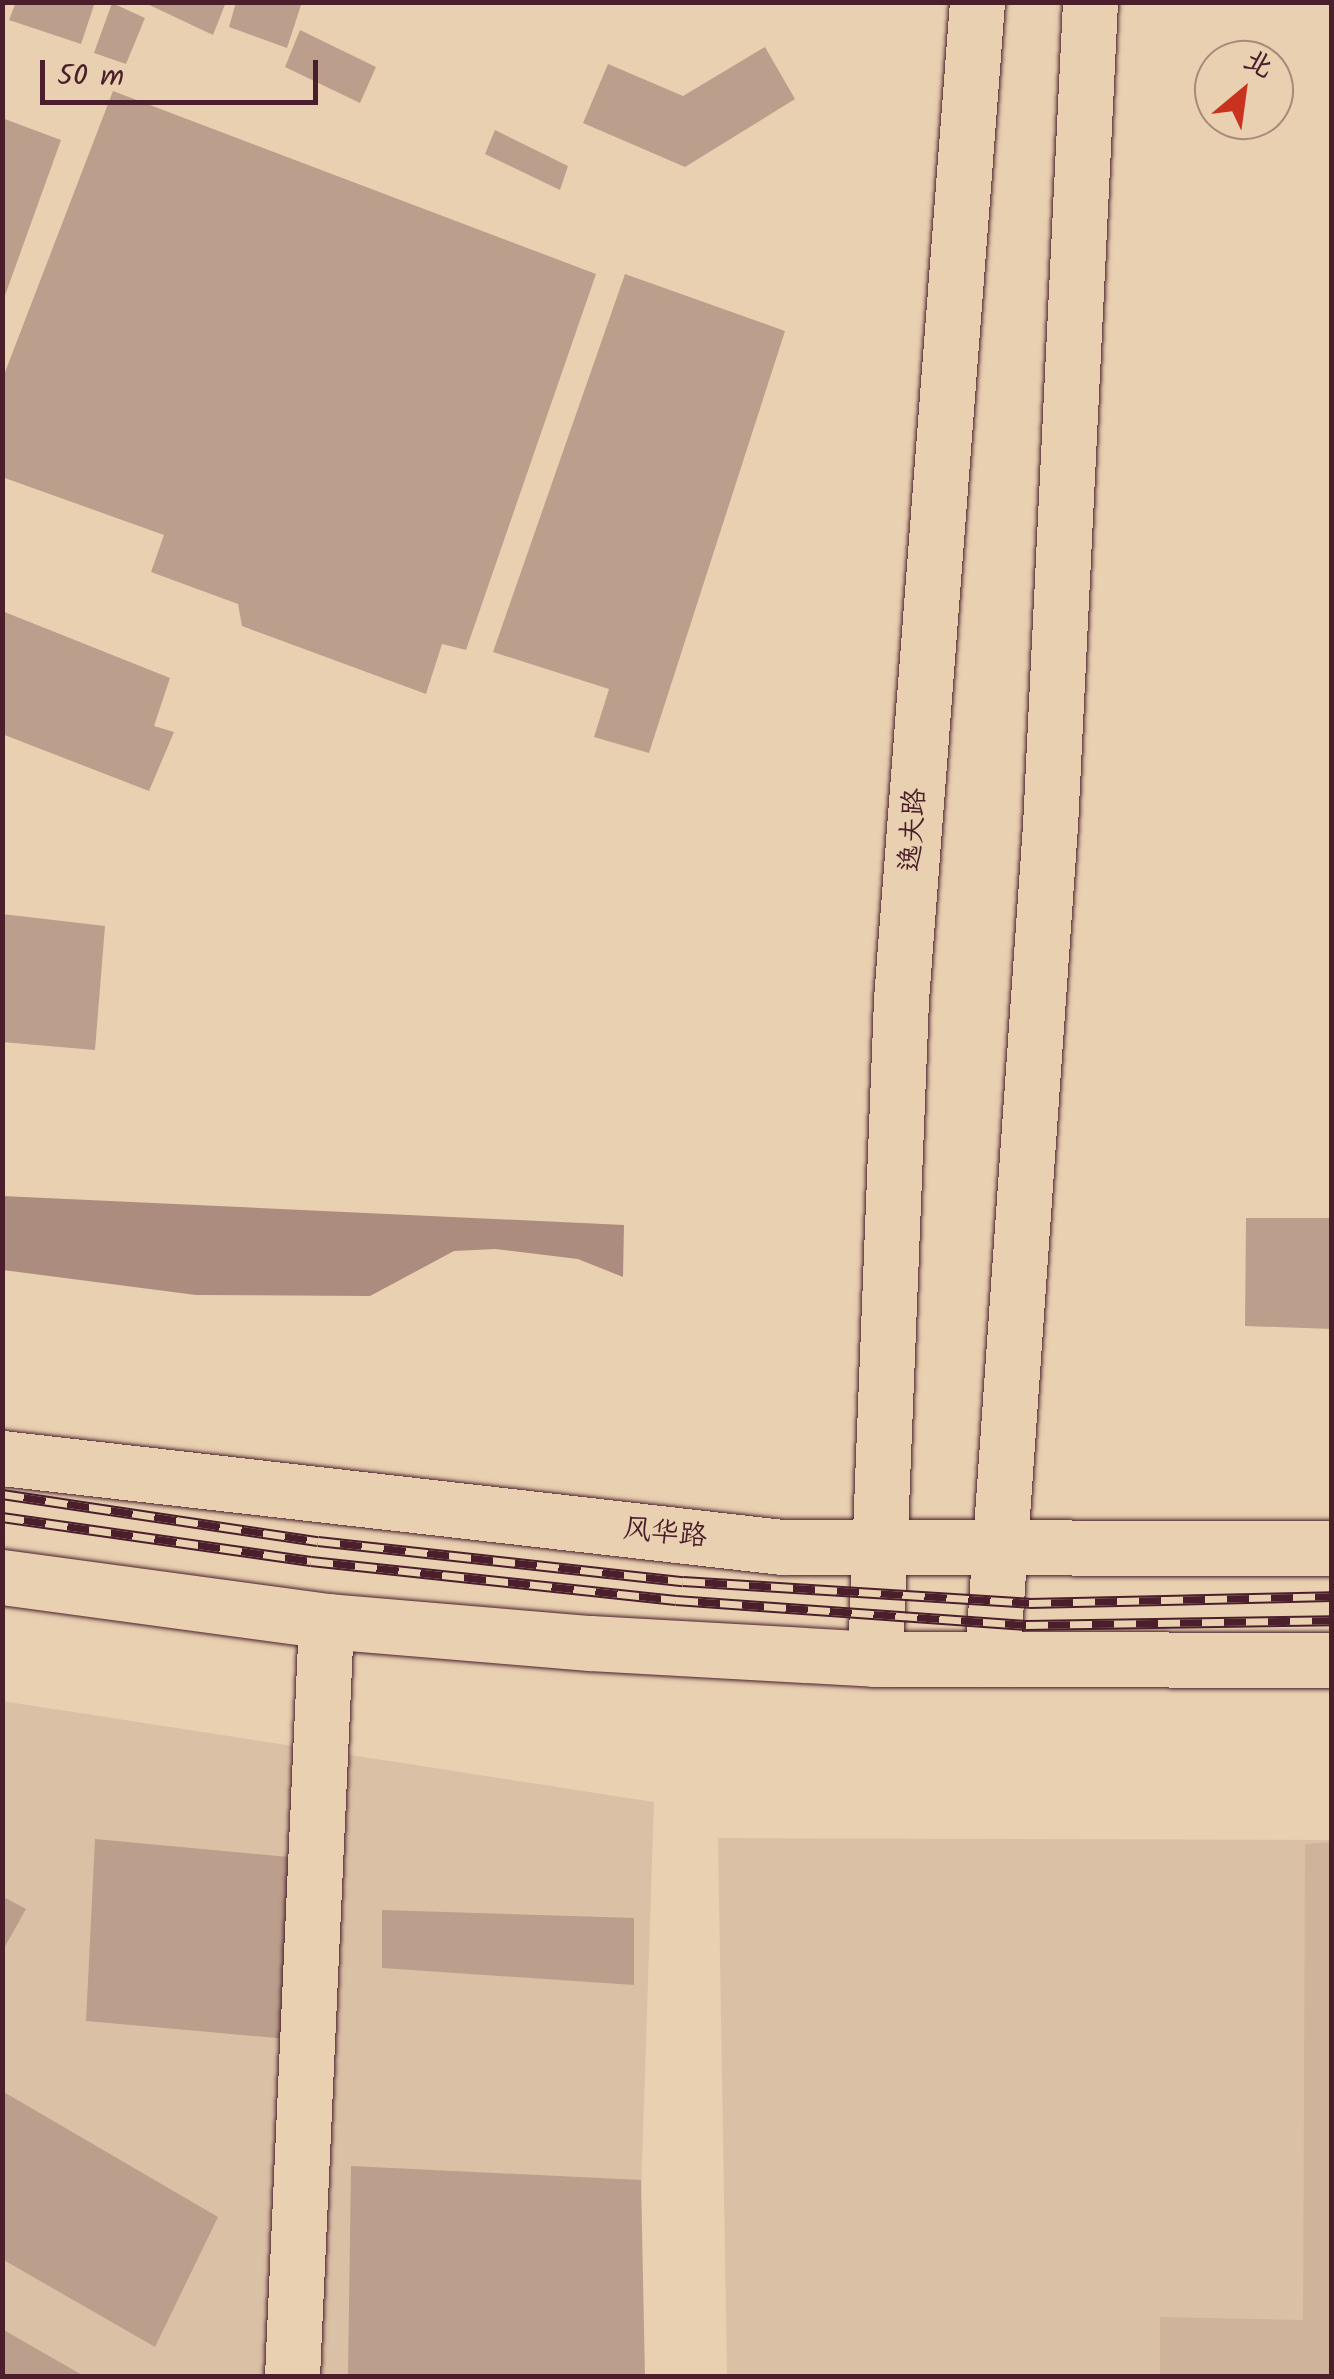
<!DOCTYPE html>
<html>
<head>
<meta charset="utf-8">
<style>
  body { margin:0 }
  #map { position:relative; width:1334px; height:2379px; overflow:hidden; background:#e8d0b1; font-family:Kalam,"LXGW WenKai TC",sans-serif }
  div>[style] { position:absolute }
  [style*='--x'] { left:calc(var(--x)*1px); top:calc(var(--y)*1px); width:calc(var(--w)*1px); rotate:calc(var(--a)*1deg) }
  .built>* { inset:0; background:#dac1a6 }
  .green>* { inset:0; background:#cfb49b }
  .water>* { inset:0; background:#ac8c7e }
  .building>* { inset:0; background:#bb9f8c }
  .roads { filter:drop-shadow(0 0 2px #4a1f2b) drop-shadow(0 0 2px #4a1f2b) }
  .minor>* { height:55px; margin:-27.5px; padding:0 27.5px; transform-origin:27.5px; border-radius:27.5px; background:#e8d0b1 }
  .major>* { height:55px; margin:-27.5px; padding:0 27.5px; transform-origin:27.5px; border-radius:27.5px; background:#e8d0b1 }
  .rail>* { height:11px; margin-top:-5.5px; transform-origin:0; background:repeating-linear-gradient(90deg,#e8d0b1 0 22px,#4a1f2b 0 44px); box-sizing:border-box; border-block:2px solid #4a1f2b }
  span { translate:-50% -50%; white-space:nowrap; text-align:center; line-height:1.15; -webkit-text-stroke:10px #e8d0b1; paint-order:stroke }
  .street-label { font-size:28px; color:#4a1f2b }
  .frame { position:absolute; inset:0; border:5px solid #4a1f2b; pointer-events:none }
  .north { position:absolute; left:1194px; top:40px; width:100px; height:100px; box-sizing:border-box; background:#e8d0b1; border:2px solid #a9897b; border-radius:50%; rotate:29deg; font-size:28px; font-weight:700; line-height:40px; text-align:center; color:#4a1f2b }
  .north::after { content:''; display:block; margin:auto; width:35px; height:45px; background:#c8321e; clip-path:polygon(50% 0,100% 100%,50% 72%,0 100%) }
  .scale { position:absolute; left:40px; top:60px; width:278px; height:45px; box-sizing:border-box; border:5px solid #4a1f2b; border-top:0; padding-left:12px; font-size:30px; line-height:35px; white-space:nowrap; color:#4a1f2b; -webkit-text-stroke:8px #e8d0b1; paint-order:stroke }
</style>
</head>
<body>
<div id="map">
  <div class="built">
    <i style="clip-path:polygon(2px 1701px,654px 1802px,635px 2376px,3px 2376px)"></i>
    <i style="clip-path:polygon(718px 1838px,1331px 1840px,1331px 2376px,727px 2376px)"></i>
  </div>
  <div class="green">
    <i style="clip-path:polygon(1331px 1842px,1331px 2376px,1160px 2376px,1160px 2317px,1303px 2320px,1305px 1844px)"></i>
  </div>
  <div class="water">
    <i style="clip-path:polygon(2px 1196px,624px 1225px,623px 1277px,578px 1259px,495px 1249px,454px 1251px,370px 1296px,196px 1295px,3px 1270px)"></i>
  </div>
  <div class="building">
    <i style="clip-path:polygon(16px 2px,95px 2px,81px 44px,9px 20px)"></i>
    <i style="clip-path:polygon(143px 2px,226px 2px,213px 35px)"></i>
    <i style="clip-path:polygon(236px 2px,302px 2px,287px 48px,229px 27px)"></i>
    <i style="clip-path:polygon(112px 3px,145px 18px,126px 64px,94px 53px)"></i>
    <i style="clip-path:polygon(300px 30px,376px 67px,360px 103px,285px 67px)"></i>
    <i style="clip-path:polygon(765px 47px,795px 99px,685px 167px,583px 123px,608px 64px,683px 96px)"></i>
    <i style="clip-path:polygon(113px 91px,596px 274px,466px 650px,442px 644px,426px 694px,242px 626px,238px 604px,151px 572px,164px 535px,2px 477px,2px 380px)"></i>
    <i style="clip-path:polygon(2px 118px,61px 140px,3px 301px,2px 301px)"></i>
    <i style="clip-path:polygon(495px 130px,568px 166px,560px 190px,485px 154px)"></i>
    <i style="clip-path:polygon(625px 274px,785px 331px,649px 753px,594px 737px,609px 689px,493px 652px)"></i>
    <i style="clip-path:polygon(2px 611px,170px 678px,154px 726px,174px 732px,149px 791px,2px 734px)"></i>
    <i style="clip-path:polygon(2px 914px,105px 926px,95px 1050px,2px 1042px)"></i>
    <i style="clip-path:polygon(1246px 1218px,1332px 1218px,1332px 1329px,1245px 1326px)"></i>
    <i style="clip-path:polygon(95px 1839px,320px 1860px,310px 2041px,86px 2021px)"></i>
    <i style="clip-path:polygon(2px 1896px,26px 1909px,2px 1952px)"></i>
    <i style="clip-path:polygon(382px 1910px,634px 1918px,634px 1985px,382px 1968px)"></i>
    <i style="clip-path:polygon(2px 2091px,218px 2217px,155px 2347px,2px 2259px)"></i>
    <i style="clip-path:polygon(351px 2166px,641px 2180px,645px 2376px,348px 2376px)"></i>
    <i style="clip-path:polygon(2px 2329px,84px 2376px,2px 2376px)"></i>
  </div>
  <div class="roads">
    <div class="minor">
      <i style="--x:292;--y:2376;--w:756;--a:-87.42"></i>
    </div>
    <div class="major">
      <i style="--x:2;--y:1458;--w:785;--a:6.51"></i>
      <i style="--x:782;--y:1547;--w:550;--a:0.1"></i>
      <i style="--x:2;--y:1577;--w:327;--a:7.7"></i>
      <i style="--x:326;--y:1621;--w:265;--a:4.8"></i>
      <i style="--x:590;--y:1643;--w:285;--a:3.2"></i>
      <i style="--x:875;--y:1659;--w:457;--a:0.1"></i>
      <i style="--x:875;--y:1659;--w:661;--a:-87.74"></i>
      <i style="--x:901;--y:999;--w:1000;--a:-85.64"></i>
      <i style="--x:992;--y:1659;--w:835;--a:-86.02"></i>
      <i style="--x:1050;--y:826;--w:825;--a:-87.22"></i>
    </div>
  </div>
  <div class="rail">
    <i style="--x:2;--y:1494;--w:319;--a:8.5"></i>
    <i style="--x:318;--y:1541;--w:367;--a:6.3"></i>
    <i style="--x:683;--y:1581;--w:347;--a:3.6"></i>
    <i style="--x:1029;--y:1603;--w:303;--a:-1.3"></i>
    <i style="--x:2;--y:1517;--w:312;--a:8.1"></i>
    <i style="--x:311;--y:1561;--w:367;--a:6.1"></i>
    <i style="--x:676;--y:1600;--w:351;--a:4.1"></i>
    <i style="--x:1026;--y:1625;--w:306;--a:-0.9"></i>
  </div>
  <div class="street-label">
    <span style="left:914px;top:830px;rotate:-86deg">逸夫路</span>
    <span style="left:665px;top:1534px;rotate:6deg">风华路</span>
  </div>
  <div class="frame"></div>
  <div class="north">北</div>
  <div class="scale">50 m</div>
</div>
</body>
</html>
